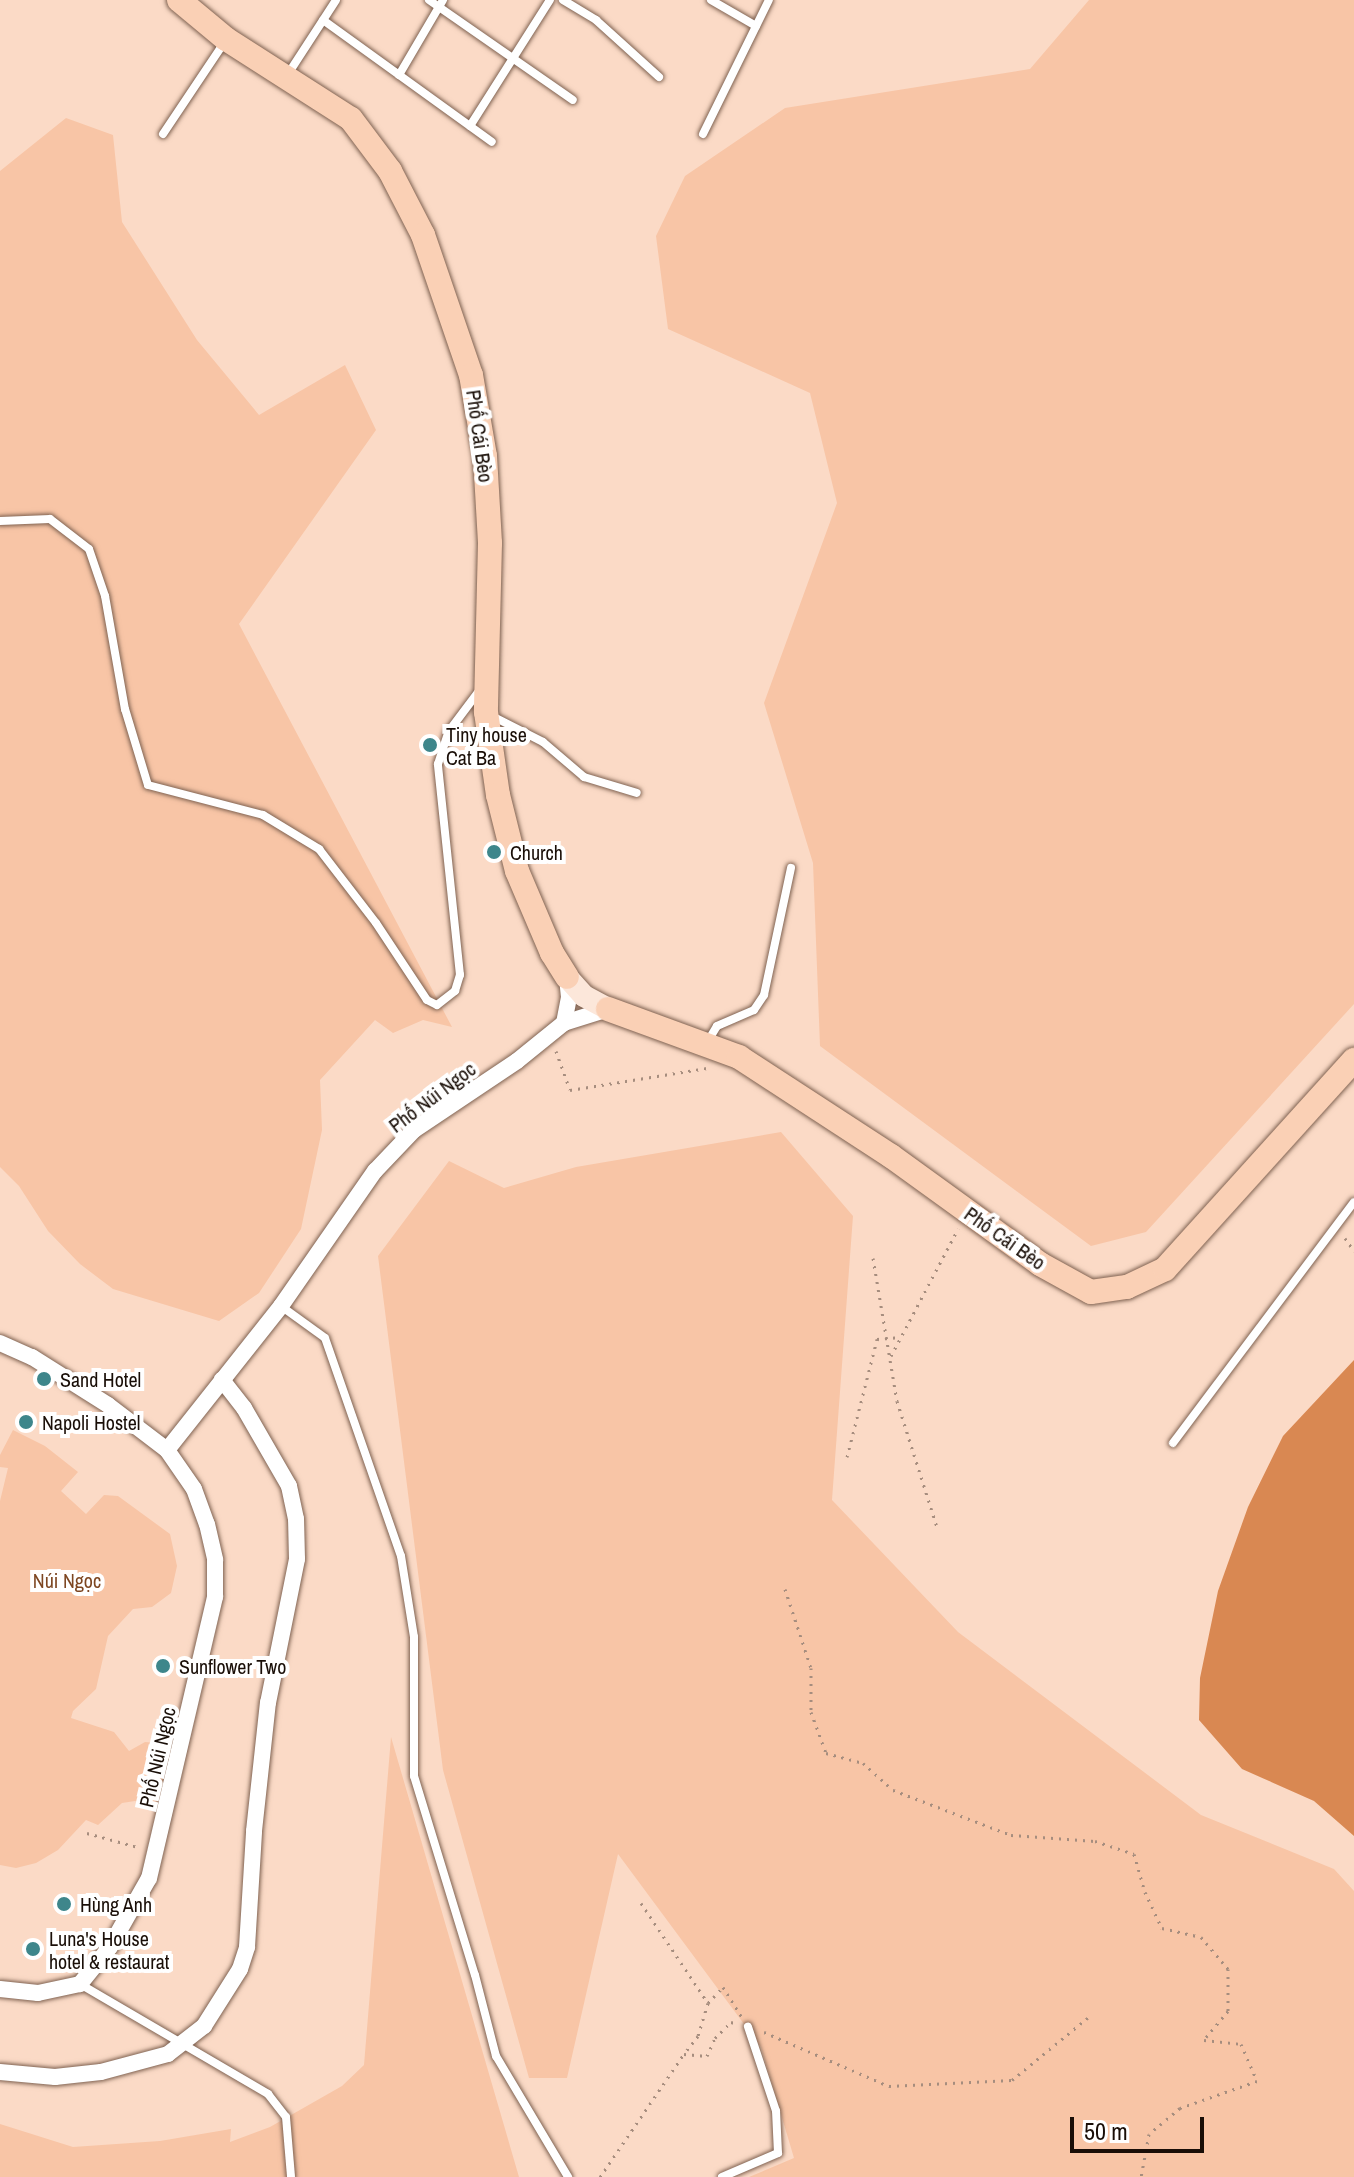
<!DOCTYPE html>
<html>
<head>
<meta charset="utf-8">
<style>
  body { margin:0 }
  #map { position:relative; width:1354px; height:2177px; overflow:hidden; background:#fbdac6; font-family:"Archivo Narrow",sans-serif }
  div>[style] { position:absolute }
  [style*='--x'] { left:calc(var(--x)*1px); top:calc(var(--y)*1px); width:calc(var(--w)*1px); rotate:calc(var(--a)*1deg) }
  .green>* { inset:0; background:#f8c5a6 }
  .water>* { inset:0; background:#d98852 }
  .path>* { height:3px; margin-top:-1.5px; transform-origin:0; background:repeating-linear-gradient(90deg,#a68d7e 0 2px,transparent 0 8px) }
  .roads { filter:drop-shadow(0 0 2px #7f6251) drop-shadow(0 0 2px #7f6251) }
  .lane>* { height:8px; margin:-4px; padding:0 4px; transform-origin:4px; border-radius:4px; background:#fff }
  .street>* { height:16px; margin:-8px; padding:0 8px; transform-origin:8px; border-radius:8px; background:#fff }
  .secondary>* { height:22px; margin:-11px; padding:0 11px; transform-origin:11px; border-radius:11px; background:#fce7da }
  .primary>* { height:24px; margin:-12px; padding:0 12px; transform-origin:12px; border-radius:12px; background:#fad0b5 }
  .dots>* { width:22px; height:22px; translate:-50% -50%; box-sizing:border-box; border:4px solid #fff; border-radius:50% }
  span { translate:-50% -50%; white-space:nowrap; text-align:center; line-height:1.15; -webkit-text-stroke:8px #fff; paint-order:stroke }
  .street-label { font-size:20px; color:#190e07 }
  .poi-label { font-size:20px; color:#190e07 }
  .left { translate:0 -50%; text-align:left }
  .park-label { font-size:20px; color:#7d4621 }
  .scale { position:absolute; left:1070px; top:2117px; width:134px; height:36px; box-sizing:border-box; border:4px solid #190e07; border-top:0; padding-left:10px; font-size:24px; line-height:28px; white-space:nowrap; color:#190e07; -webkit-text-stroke:6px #fff; paint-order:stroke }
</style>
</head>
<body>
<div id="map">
  <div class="green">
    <i style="clip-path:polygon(1089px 0,1354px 0,1354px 1004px,1146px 1232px,1091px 1246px,820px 1046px,813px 863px,764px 703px,837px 503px,810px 393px,668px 329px,656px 236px,685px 176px,785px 108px,1030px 69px)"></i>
    <i style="clip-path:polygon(66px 118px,113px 135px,122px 222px,197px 340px,259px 415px,345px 365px,376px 430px,239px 624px,452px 1027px,423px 1020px,393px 1033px,375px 1020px,320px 1080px,322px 1130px,301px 1229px,259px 1293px,219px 1321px,113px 1289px,80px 1264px,48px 1231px,19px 1186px,0 1167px,0 171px)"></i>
    <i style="clip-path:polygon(781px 1132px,853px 1216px,832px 1500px,958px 1632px,1201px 1815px,1334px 1869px,1354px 1891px,1354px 2177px,749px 2177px,794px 2158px,761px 2047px,618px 1854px,567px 2078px,529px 2078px,443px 1770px,378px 1256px,449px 1161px,504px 1188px,576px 1167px)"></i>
    <i style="clip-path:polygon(13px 1430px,45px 1446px,78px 1472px,61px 1491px,86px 1514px,104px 1495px,118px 1496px,170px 1534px,177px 1566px,171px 1593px,152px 1607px,133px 1609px,108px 1636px,96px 1689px,73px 1711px,71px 1718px,114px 1732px,129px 1751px,145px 1742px,169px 1744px,171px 1760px,159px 1807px,135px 1801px,122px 1803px,98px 1825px,86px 1820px,58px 1850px,36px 1863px,16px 1868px,0 1865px,0 1501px,8px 1468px,0 1467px,0 1455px)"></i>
    <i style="clip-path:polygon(391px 1737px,519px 2177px,0 2177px,0 2124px,73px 2147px,160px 2141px,231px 2129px,230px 2142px,270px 2127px,342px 2086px,364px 2065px)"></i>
  </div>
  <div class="water">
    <i style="clip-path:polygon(1354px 1360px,1354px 1836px,1314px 1801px,1242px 1769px,1199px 1720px,1200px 1678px,1218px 1591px,1248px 1507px,1283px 1436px)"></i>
  </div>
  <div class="path">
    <i style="--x:556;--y:1051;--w:41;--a:70.3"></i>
    <i style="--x:570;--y:1090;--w:139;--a:-9.1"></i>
    <i style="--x:1345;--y:1238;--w:16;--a:55"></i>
    <i style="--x:873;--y:1258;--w:145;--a:80.5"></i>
    <i style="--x:897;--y:1401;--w:132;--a:72.4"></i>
    <i style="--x:891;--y:1356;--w:144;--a:-62.2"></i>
    <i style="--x:847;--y:1457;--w:122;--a:-75.7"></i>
    <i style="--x:877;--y:1339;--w:24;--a:-5"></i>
    <i style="--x:785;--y:1589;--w:83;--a:71.8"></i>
    <i style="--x:811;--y:1668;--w:44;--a:90"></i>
    <i style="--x:811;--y:1712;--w:44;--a:69.9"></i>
    <i style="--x:826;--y:1753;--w:38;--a:15"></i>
    <i style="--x:863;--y:1763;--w:40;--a:42"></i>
    <i style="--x:893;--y:1790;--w:126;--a:20.9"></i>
    <i style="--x:1011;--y:1835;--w:84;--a:4.1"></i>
    <i style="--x:1095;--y:1841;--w:41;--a:18.4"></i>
    <i style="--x:1134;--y:1854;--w:40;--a:74"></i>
    <i style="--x:1145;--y:1892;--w:40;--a:65"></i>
    <i style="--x:1162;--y:1928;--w:40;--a:13"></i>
    <i style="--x:1201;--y:1937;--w:42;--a:49.8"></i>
    <i style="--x:1228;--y:1969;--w:42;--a:90"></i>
    <i style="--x:1228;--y:2011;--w:38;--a:130"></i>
    <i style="--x:1204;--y:2040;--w:37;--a:6"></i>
    <i style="--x:1241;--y:2044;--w:40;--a:66.6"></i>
    <i style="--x:1257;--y:2081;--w:82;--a:160.7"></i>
    <i style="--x:1180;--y:2108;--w:40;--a:140"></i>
    <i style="--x:1149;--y:2134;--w:44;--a:100.5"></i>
    <i style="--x:87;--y:1833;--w:53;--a:15.4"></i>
    <i style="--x:641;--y:1903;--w:120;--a:56.2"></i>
    <i style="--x:708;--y:2003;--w:22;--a:-47"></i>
    <i style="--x:723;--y:1987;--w:36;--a:58"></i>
    <i style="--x:708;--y:2003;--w:34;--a:107"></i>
    <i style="--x:698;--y:2036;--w:23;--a:128"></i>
    <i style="--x:684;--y:2054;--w:23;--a:5"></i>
    <i style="--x:707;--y:2056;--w:20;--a:-66"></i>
    <i style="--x:715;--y:2038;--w:23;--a:-45"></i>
    <i style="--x:731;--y:2022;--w:7;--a:16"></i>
    <i style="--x:764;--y:2032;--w:136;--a:23.4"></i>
    <i style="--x:889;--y:2086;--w:123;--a:-2.8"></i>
    <i style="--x:1012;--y:2080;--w:101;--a:-39.4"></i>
    <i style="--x:600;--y:2177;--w:149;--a:-55.7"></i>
  </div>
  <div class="roads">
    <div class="lane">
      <i style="--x:429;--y:0;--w:175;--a:34.8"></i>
      <i style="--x:563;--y:0;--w:39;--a:31"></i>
      <i style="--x:596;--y:20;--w:85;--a:42.1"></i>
      <i style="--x:711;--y:0;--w:52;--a:30"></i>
      <i style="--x:323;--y:20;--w:208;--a:35.8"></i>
      <i style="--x:288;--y:74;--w:88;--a:-57"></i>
      <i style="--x:399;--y:75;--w:87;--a:-59.6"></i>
      <i style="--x:470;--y:126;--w:149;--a:-57.6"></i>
      <i style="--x:163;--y:134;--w:110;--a:-56.2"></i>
      <i style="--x:703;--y:134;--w:149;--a:-63.8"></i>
      <i style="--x:0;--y:521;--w:50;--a:-2.3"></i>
      <i style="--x:50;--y:519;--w:49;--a:37.6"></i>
      <i style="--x:89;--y:549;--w:50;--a:71.2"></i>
      <i style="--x:105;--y:596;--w:115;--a:80"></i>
      <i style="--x:125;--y:709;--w:79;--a:73.2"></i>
      <i style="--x:148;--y:785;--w:119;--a:14.6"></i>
      <i style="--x:263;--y:815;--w:66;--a:31.3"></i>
      <i style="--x:319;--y:849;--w:93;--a:52.4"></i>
      <i style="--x:376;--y:923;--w:92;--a:56.5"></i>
      <i style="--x:427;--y:1000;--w:11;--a:27"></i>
      <i style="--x:437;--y:1005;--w:23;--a:-38"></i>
      <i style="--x:455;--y:991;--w:17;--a:-73"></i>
      <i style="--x:460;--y:975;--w:212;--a:-96"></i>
      <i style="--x:438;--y:764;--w:35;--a:-72"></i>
      <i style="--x:449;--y:731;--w:55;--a:-53.1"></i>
      <i style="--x:492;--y:716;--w:57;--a:27"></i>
      <i style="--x:543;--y:742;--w:54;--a:40.5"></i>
      <i style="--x:584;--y:777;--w:55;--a:16.8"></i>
      <i style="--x:708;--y:1041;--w:17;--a:-59"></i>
      <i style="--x:717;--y:1026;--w:40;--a:-23.4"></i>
      <i style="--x:754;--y:1010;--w:18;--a:-56"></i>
      <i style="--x:764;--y:995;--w:130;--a:-78"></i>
      <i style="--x:281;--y:1306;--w:54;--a:36"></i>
      <i style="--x:325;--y:1338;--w:231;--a:70.8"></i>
      <i style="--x:401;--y:1556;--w:82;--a:80.9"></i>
      <i style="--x:414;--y:1637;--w:139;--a:90"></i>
      <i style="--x:414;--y:1776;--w:208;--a:73"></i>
      <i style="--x:475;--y:1975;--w:84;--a:75.5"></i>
      <i style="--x:496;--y:2056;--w:141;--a:59.2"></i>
      <i style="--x:1173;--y:1443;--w:301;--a:-53.1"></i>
      <i style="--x:80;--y:1984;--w:218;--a:30.3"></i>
      <i style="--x:268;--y:2094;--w:29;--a:52"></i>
      <i style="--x:286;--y:2117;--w:60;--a:85.2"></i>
      <i style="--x:722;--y:2177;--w:61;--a:-23.2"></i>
      <i style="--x:778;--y:2153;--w:42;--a:-92.7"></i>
      <i style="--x:776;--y:2111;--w:89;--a:-108.4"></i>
    </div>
    <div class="street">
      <i style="--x:564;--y:1023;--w:26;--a:-79"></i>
      <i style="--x:569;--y:997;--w:20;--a:-96"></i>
      <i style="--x:0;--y:1343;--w:35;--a:24"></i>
      <i style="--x:32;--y:1357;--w:90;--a:32.3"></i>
      <i style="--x:108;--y:1405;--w:74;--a:37.3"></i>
      <i style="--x:167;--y:1450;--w:47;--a:55.3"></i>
      <i style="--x:194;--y:1489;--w:37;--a:70"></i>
      <i style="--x:207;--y:1524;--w:37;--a:77"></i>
      <i style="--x:215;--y:1560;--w:37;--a:90"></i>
      <i style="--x:215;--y:1597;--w:289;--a:103.2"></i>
      <i style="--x:149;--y:1878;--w:79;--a:119.5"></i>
      <i style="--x:110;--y:1947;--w:48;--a:129"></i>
      <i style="--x:80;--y:1984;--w:43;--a:167.9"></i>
      <i style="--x:38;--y:1993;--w:38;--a:-174"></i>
      <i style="--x:167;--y:1450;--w:184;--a:-51.6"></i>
      <i style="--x:281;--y:1306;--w:165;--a:-55.2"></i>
      <i style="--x:375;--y:1171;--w:57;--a:-46.4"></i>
      <i style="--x:414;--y:1130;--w:124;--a:-33.8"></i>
      <i style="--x:517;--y:1061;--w:60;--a:-39"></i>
      <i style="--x:564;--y:1023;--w:46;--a:-17.7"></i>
      <i style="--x:0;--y:2072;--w:55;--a:5.2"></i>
      <i style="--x:55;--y:2077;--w:46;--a:-6.2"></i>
      <i style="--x:101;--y:2072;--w:69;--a:-15"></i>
      <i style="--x:168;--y:2054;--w:46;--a:-37.9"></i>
      <i style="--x:204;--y:2026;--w:67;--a:-57.7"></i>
      <i style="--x:240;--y:1969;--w:23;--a:-72"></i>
      <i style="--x:247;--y:1947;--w:116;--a:-86.5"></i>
      <i style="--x:254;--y:1831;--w:129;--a:-83.8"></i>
      <i style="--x:268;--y:1703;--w:147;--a:-78.6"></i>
      <i style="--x:297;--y:1559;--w:40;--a:-91.4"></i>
      <i style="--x:296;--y:1519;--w:34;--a:-102"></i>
      <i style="--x:289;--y:1486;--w:90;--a:-120"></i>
      <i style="--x:244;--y:1408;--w:36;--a:-128"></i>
    </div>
    <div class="secondary">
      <i style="--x:567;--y:977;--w:25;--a:48"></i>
      <i style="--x:584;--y:996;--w:27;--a:28"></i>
    </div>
    <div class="primary">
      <i style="--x:179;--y:0;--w:61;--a:39.7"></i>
      <i style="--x:226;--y:39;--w:148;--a:32.6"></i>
      <i style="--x:351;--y:119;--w:65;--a:53.1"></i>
      <i style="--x:390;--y:171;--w:72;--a:62.7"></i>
      <i style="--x:423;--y:235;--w:148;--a:71.1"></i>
      <i style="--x:471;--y:375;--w:82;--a:80.2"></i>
      <i style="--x:485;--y:456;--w:87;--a:86.7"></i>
      <i style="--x:490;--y:543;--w:169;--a:91.4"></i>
      <i style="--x:486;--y:712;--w:84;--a:81.8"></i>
      <i style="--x:498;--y:795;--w:78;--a:76"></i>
      <i style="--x:517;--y:871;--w:89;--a:66.9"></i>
      <i style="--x:552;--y:953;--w:28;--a:58"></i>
      <i style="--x:608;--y:1009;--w:140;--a:20.1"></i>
      <i style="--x:739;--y:1057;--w:181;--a:33.1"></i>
      <i style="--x:891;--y:1156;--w:184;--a:35.9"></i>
      <i style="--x:1040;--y:1264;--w:58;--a:28.8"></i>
      <i style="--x:1091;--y:1292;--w:36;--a:-8"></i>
      <i style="--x:1127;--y:1287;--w:42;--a:-25.3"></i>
      <i style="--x:1165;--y:1269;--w:282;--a:-47.9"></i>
    </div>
  </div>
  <div class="dots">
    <i style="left:430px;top:745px;background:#3e868b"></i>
    <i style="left:494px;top:852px;background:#3e868b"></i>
    <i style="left:44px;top:1379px;background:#3e868b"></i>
    <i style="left:26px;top:1422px;background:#3e868b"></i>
    <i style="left:163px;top:1666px;background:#3e868b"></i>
    <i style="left:64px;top:1904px;background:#3e868b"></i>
    <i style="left:33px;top:1949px;background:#3e868b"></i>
  </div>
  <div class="street-label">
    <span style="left:480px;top:436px;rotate:82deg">Phố Cái Bèo</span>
    <span style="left:432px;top:1097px;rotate:-37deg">Phố Núi Ngọc</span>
    <span style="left:1005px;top:1238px;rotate:35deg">Phố Cái Bèo</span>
    <span style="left:157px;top:1757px;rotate:-77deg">Phố Núi Ngọc</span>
  </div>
  <div class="poi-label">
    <span class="left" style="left:446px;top:746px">Tiny house<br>Cat Ba</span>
    <span class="left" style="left:510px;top:852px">Church</span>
    <span class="left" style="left:60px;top:1379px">Sand Hotel</span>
    <span class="left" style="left:42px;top:1422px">Napoli Hostel</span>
    <span class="left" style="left:179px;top:1666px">Sunflower Two</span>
    <span class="left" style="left:80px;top:1904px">Hùng Anh</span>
    <span class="left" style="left:49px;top:1950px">Luna's House<br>hotel &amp; restaurat</span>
  </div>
  <div class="park-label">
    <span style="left:67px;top:1580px">Núi Ngọc</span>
  </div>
  <div class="scale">50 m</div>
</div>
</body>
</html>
